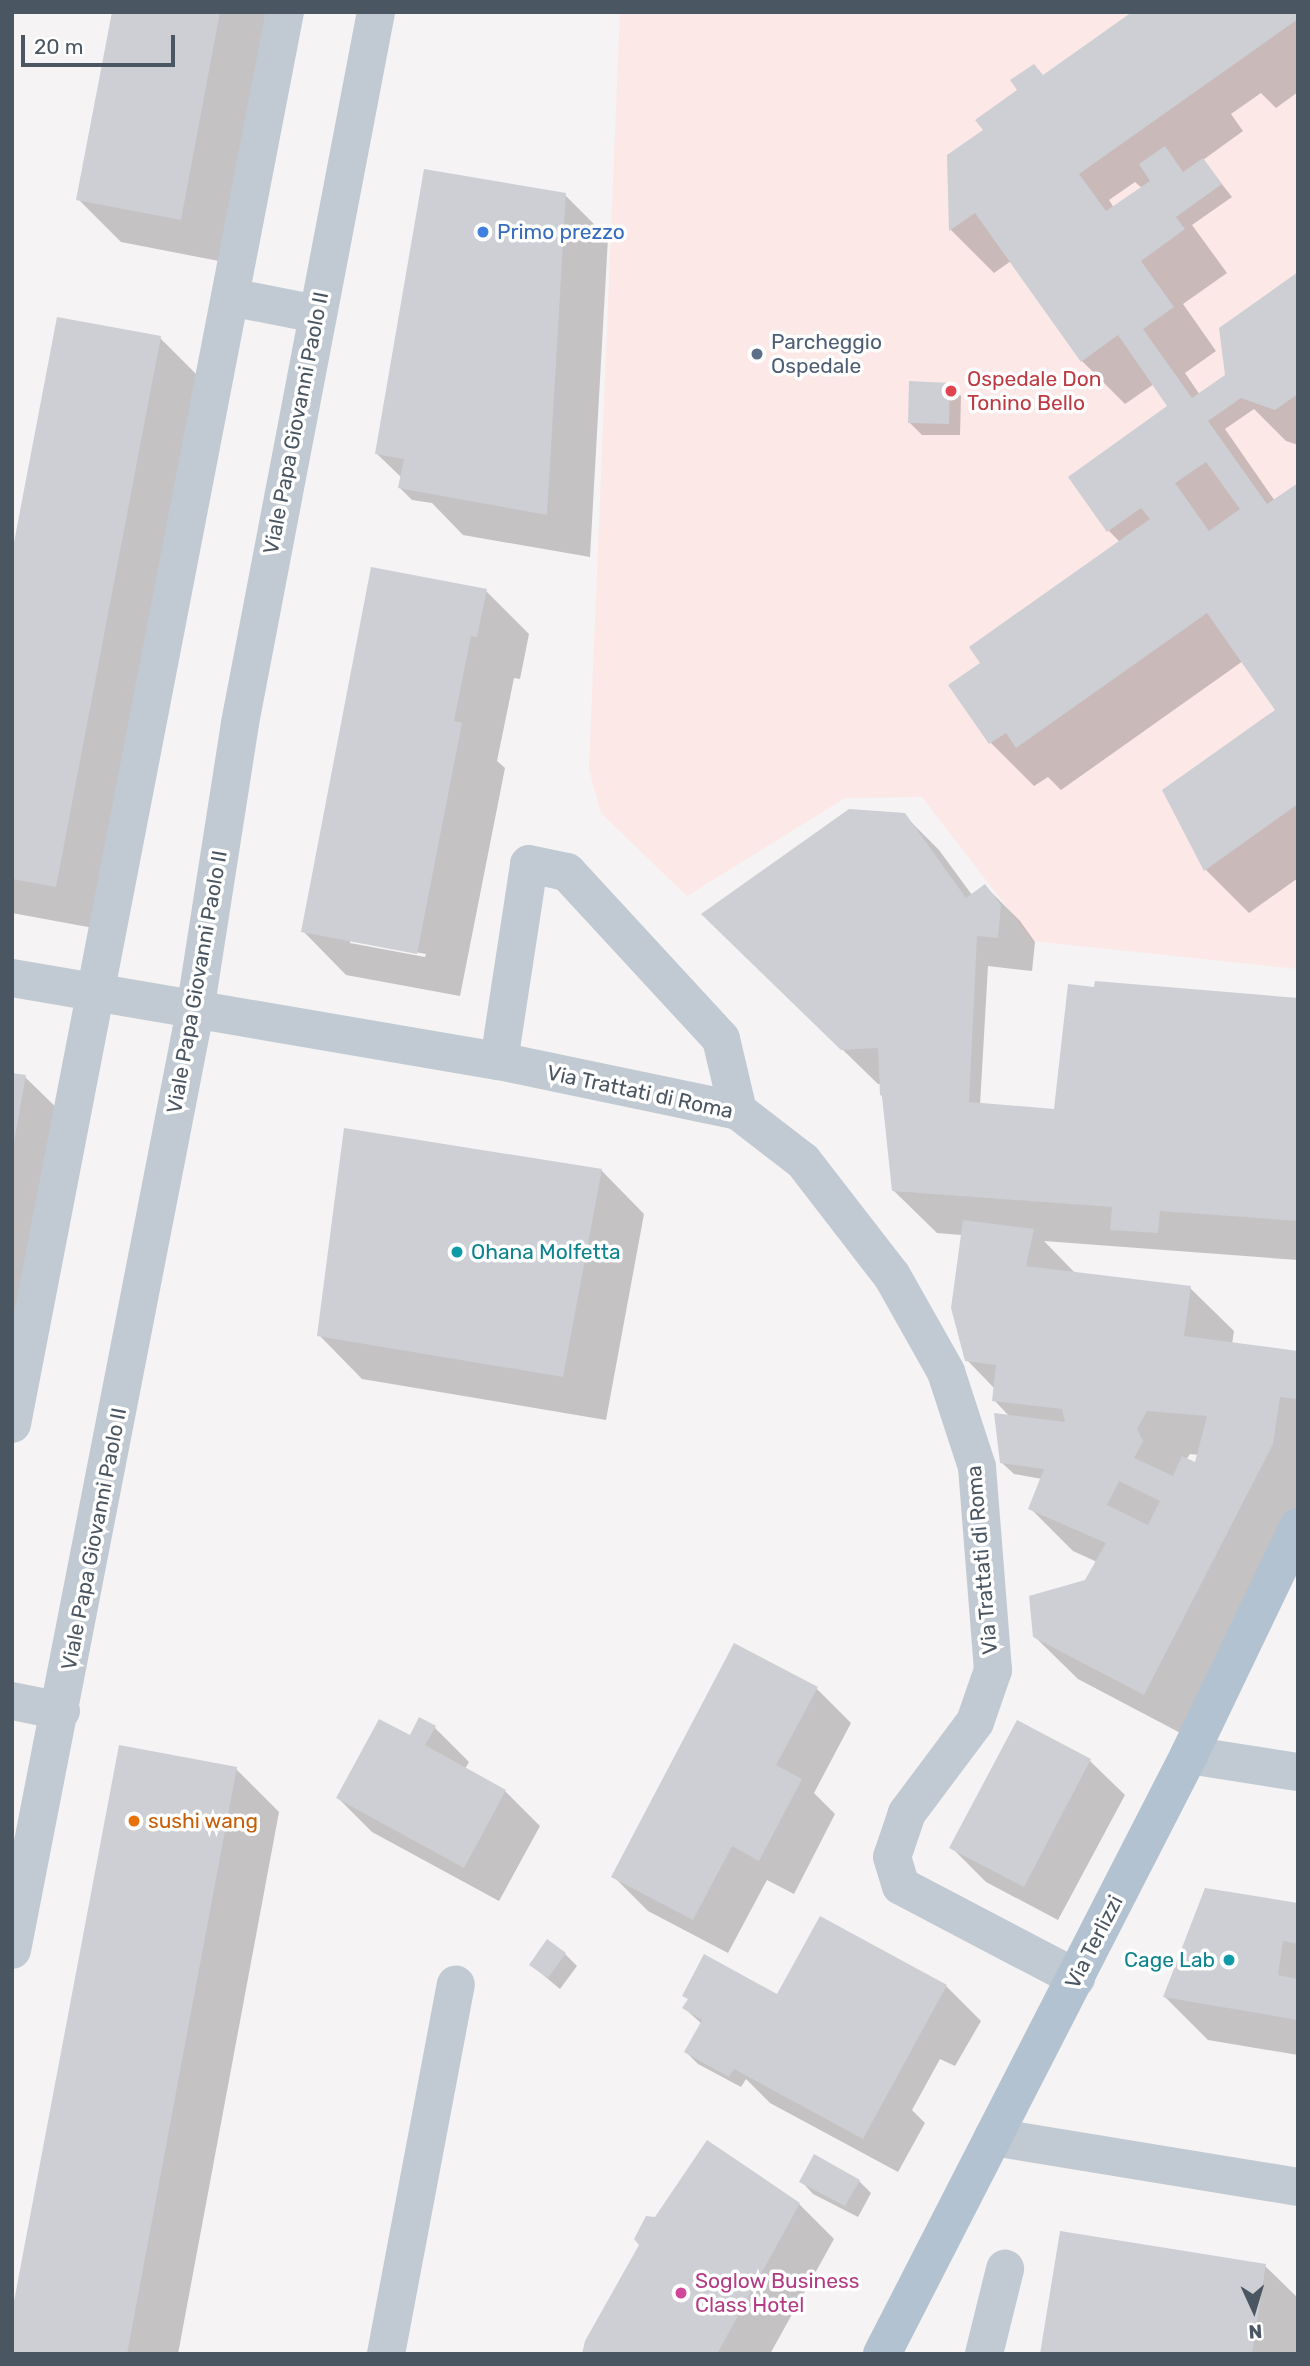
<!DOCTYPE html>
<html>
<head>
<meta charset="utf-8">
<style>
  body { margin:0 }
  #map { position:relative; width:1310px; height:2366px; overflow:hidden; background:#f5f3f3; font-family:Rubik,sans-serif }
  div>[style] { position:absolute }
  [style*='--x'] { left:calc(var(--x)*1px); top:calc(var(--y)*1px); width:calc(var(--w)*1px); rotate:calc(var(--a)*1deg) }
  .medical>* { inset:0; background:#fce8e6 }
  .shadow>* { inset:0; background:#0003 }
  .building>* { inset:0; background:#cdcfd5 }
  .minor>* { height:38px; margin:-19px; padding:0 19px; transform-origin:19px; border-radius:19px; background:#c1cad2 }
  .major>* { height:38px; margin:-19px; padding:0 19px; transform-origin:19px; border-radius:19px; background:#b3c2d1 }
  .dots>* { width:19px; height:19px; translate:-50% -50%; box-sizing:border-box; border:4px solid #fff; border-radius:50% }
  span { translate:-50% -50%; white-space:nowrap; text-align:center; line-height:1.15; -webkit-text-stroke:7px #fff; paint-order:stroke }
  .shop-label { font-size:21px; color:#366cbe }
  .left { translate:0 -50%; text-align:left }
  .service-label { font-size:21px; color:#4e5e75 }
  .health-label { font-size:21px; color:#be3a42 }
  .street-label { font-size:21px; color:#4a5661 }
  .culture-label { font-size:21px; color:#0d838f }
  .right { translate:-100% -50%; text-align:right }
  .food-label { font-size:21px; color:#c56008 }
  .hotel-label { font-size:21px; color:#b23c85 }
  .frame { position:absolute; inset:0; border:14px solid #4a5661; pointer-events:none }
  .north { position:absolute; left:1219px; top:2275px; width:70px; height:70px; -webkit-text-stroke:5px #fff; paint-order:stroke; rotate:176deg; font-size:19px; font-weight:700; line-height:28px; text-align:center; color:#4a5661 }
  .north::after { content:''; display:block; margin:auto; width:24px; height:32px; background:#4a5661; clip-path:polygon(50% 0,100% 100%,50% 72%,0 100%) }
  .scale { position:absolute; left:21px; top:35px; width:154px; height:32px; box-sizing:border-box; border:4px solid #4a5661; border-top:0; padding-left:9px; font-size:21px; line-height:24px; white-space:nowrap; color:#4a5661; -webkit-text-stroke:5px #fff; paint-order:stroke }
</style>
</head>
<body>
<div id="map">
  <div class="medical">
    <i style="clip-path:polygon(620px 12px,1298px 12px,1298px 969px,1033px 941px,922px 797px,845px 798px,687px 896px,601px 813px,589px 769px)"></i>
  </div>
  <div class="shadow">
    <i style="clip-path:polygon(114px 12px,271px 12px,224px 262px,121px 242px,78px 199px)"></i>
    <i style="clip-path:polygon(evenodd,1298px 12px,1298px 92px,1276px 108px,1261px 93px,1231px 114px,1243px 131px,1203px 160px,1232px 197px,1192px 225px,1227px 273px,1183px 304px,1216px 351px,1185px 373px,1200px 395px,1227px 376px,1298px 275px,1298px 445px,1286px 441px,1254px 409px,1225px 429px,1275px 501px,1298px 485px,1298px 878px,1249px 913px,1206px 870px,1278px 710px,1243px 661px,1061px 790px,1048px 777px,1034px 786px,991px 743px,950px 686px,982px 663px,1120px 542px,1109px 531px,1170px 406px,1154px 384px,1125px 404px,1082px 361px,1011px 261px,994px 273px,951px 230px,949px 156px,985px 131px,1044px 76px,1298px 12px,1135px 182px,1142px 188px,1114px 208px,1109px 200px,1135px 182px)"></i>
    <i style="clip-path:polygon(565px 195px,608px 238px,590px 557px,463px 535px,432px 503px,412px 500px,400px 488px,402px 478px,376px 453px)"></i>
    <i style="clip-path:polygon(160px 338px,203px 381px,99px 929px,12px 913px,12px 562px)"></i>
    <i style="clip-path:polygon(949px 384px,961px 396px,960px 435px,922px 435px,910px 423px)"></i>
    <i style="clip-path:polygon(evenodd,486px 591px,529px 634px,520px 679px,514px 678px,497px 761px,505px 768px,460px 996px,346px 975px,303px 931px,486px 591px,350px 940px,426px 954px,425px 957px,350px 943px,350px 940px)"></i>
    <i style="clip-path:polygon(evenodd,904px 815px,939px 850px,972px 895px,985px 886px,1020px 921px,1035px 942px,1032px 971px,988px 966px,980px 1105px,1055px 1111px,1298px 1000px,1298px 1260px,1044px 1241px,1076px 1274px,1190px 1288px,1234px 1331px,1232px 1344px,1298px 1352px,1298px 1523px,1188px 1737px,1078px 1679px,1034px 1636px,1087px 1582px,1097px 1562px,1073px 1551px,1030px 1508px,1042px 1479px,1014px 1474px,1001px 1462px,1010px 1417px,994px 1400px,995px 1389px,967px 1360px,962px 1235px,937px 1233px,893px 1190px,881px 1084px,878px 1084px,738px 948px,904px 815px,1190px 1454px,1199px 1455px,1196px 1465px,1186px 1460px,1190px 1454px)"></i>
    <i style="clip-path:polygon(12px 1074px,25px 1077px,69px 1120px,12px 1370px)"></i>
    <i style="clip-path:polygon(601px 1170px,644px 1214px,606px 1420px,362px 1379px,319px 1335px)"></i>
    <i style="clip-path:polygon(816px 1688px,851px 1723px,814px 1793px,835px 1814px,794px 1894px,767px 1880px,728px 1953px,648px 1911px,614px 1877px)"></i>
    <i style="clip-path:polygon(1018px 1723px,1090px 1761px,1125px 1795px,1058px 1920px,986px 1882px,951px 1847px)"></i>
    <i style="clip-path:polygon(434px 1727px,469px 1762px,465px 1769px,505px 1791px,540px 1826px,499px 1901px,372px 1832px,338px 1798px,410px 1738px)"></i>
    <i style="clip-path:polygon(236px 1769px,279px 1812px,178px 2354px,12px 2354px)"></i>
    <i style="clip-path:polygon(1298px 1905px,1298px 2055px,1208px 2040px,1165px 1997px)"></i>
    <i style="clip-path:polygon(565px 1954px,577px 1966px,560px 1989px,531px 1965px)"></i>
    <i style="clip-path:polygon(946px 1986px,981px 2021px,955px 2066px,940px 2059px,912px 2110px,925px 2123px,898px 2172px,770px 2103px,746px 2079px,741px 2087px,698px 2064px,686px 2052px,702px 2024px,684px 2008px,689px 2000px,684px 1995px,778px 1996px)"></i>
    <i style="clip-path:polygon(859px 2181px,871px 2193px,858px 2217px,813px 2194px,802px 2182px)"></i>
    <i style="clip-path:polygon(799px 2204px,834px 2239px,770px 2354px,584px 2354px)"></i>
    <i style="clip-path:polygon(1265px 2266px,1298px 2298px,1298px 2354px,1042px 2354px)"></i>
  </div>
  <div class="building">
    <i style="clip-path:polygon(112px 12px,220px 12px,181px 220px,76px 200px)"></i>
    <i style="clip-path:polygon(evenodd,1132px 12px,1298px 12px,1298px 19px,1079px 174px,1106px 211px,1150px 181px,1139px 164px,1165px 146px,1183px 172px,1203px 158px,1222px 184px,1176px 217px,1185px 229px,1141px 261px,1174px 307px,1143px 329px,1192px 398px,1225px 375px,1219px 328px,1298px 272px,1298px 394px,1275px 410px,1241px 398px,1208px 421px,1267px 504px,1298px 483px,1298px 804px,1204px 871px,1162px 790px,1275px 710px,1207px 613px,1016px 748px,1006px 733px,989px 744px,948px 685px,980px 663px,969px 647px,1150px 519px,1141px 508px,1107px 532px,1068px 477px,1167px 406px,1118px 335px,1081px 362px,975px 213px,949px 231px,947px 155px,983px 130px,975px 120px,1017px 90px,1010px 80px,1034px 64px,1043px 75px,1132px 12px,1206px 462px,1240px 509px,1209px 531px,1175px 483px,1206px 462px)"></i>
    <i style="clip-path:polygon(424px 169px,566px 193px,547px 515px,398px 488px,404px 459px,375px 454px)"></i>
    <i style="clip-path:polygon(57px 317px,161px 336px,56px 887px,12px 879px,12px 553px)"></i>
    <i style="clip-path:polygon(909px 381px,950px 383px,949px 424px,908px 423px)"></i>
    <i style="clip-path:polygon(371px 567px,487px 589px,477px 637px,471px 636px,454px 721px,462px 723px,417px 954px,301px 932px)"></i>
    <i style="clip-path:polygon(849px 809px,905px 813px,966px 898px,985px 884px,1001px 905px,998px 938px,977px 936px,969px 1102px,1054px 1109px,1068px 984px,1094px 987px,1095px 981px,1298px 998px,1298px 1221px,1160px 1211px,1158px 1233px,1110px 1230px,1112px 1207px,892px 1191px,882px 1096px,880px 1095px,878px 1048px,841px 1050px,701px 914px)"></i>
    <i style="clip-path:polygon(12px 1073px,26px 1075px,14px 1142px,12px 1142px)"></i>
    <i style="clip-path:polygon(344px 1128px,602px 1169px,563px 1377px,317px 1336px)"></i>
    <i style="clip-path:polygon(evenodd,963px 1220px,1034px 1229px,1026px 1266px,1191px 1286px,1184px 1336px,1298px 1351px,1297px 1399px,1280px 1397px,1273px 1444px,1144px 1695px,1033px 1637px,1029px 1596px,1085px 1580px,1106px 1543px,1028px 1509px,1044px 1469px,1000px 1463px,994px 1413px,1065px 1422px,1062px 1409px,992px 1401px,996px 1365px,965px 1361px,951px 1308px,963px 1220px,1147px 1411px,1207px 1416px,1195px 1462px,1182px 1456px,1173px 1476px,1134px 1458px,1143px 1441px,1137px 1429px,1147px 1411px,963px 1220px,1119px 1481px,1160px 1501px,1148px 1525px,1107px 1505px,1119px 1481px)"></i>
    <i style="clip-path:polygon(734px 1643px,818px 1687px,776px 1765px,802px 1779px,759px 1861px,732px 1846px,693px 1920px,611px 1877px)"></i>
    <i style="clip-path:polygon(419px 1717px,436px 1726px,425px 1745px,506px 1790px,464px 1868px,336px 1798px,379px 1719px,410px 1735px)"></i>
    <i style="clip-path:polygon(1017px 1720px,1091px 1759px,1024px 1887px,949px 1848px)"></i>
    <i style="clip-path:polygon(119px 1745px,237px 1767px,127px 2354px,12px 2354px,12px 2312px)"></i>
    <i style="clip-path:polygon(1205px 1888px,1298px 1903px,1298px 1944px,1283px 1941px,1278px 1975px,1298px 1979px,1298px 2020px,1163px 1997px)"></i>
    <i style="clip-path:polygon(820px 1916px,947px 1985px,863px 2139px,734px 2069px,729px 2077px,684px 2052px,702px 2020px,682px 2008px,688px 1999px,682px 1996px,704px 1954px,777px 1994px)"></i>
    <i style="clip-path:polygon(547px 1939px,566px 1953px,548px 1978px,529px 1965px)"></i>
    <i style="clip-path:polygon(707px 2140px,800px 2203px,717px 2354px,582px 2354px,585px 2341px,639px 2245px,634px 2239px,646px 2216px,655px 2217px)"></i>
    <i style="clip-path:polygon(814px 2154px,860px 2180px,845px 2206px,799px 2182px)"></i>
    <i style="clip-path:polygon(1060px 2231px,1266px 2264px,1252px 2354px,1040px 2354px)"></i>
  </div>
  <div class="minor">
    <i style="--x:230;--y:297;--w:89;--a:11.1"></i>
    <i style="--x:12;--y:978;--w:494;--a:9.7"></i>
    <i style="--x:499;--y:1061;--w:244;--a:11.8"></i>
    <i style="--x:738;--y:1111;--w:82;--a:37.6"></i>
    <i style="--x:803;--y:1161;--w:145;--a:52.3"></i>
    <i style="--x:892;--y:1276;--w:110;--a:60.6"></i>
    <i style="--x:946;--y:1372;--w:100;--a:71.9"></i>
    <i style="--x:977;--y:1467;--w:204;--a:85.5"></i>
    <i style="--x:993;--y:1670;--w:55;--a:109.1"></i>
    <i style="--x:975;--y:1722;--w:114;--a:126.8"></i>
    <i style="--x:907;--y:1813;--w:46;--a:108.8"></i>
    <i style="--x:892;--y:1857;--w:30;--a:73"></i>
    <i style="--x:901;--y:1886;--w:198;--a:27.7"></i>
    <i style="--x:499;--y:1061;--w:199;--a:-81.3"></i>
    <i style="--x:529;--y:864;--w:39;--a:12"></i>
    <i style="--x:567;--y:872;--w:227;--a:47.3"></i>
    <i style="--x:721;--y:1039;--w:74;--a:76.7"></i>
    <i style="--x:12;--y:1424;--w:1438;--a:-79.06"></i>
    <i style="--x:12;--y:1701;--w:50;--a:11.5"></i>
    <i style="--x:1189;--y:1755;--w:110;--a:8.9"></i>
    <i style="--x:12;--y:1950;--w:957;--a:-78.97"></i>
    <i style="--x:195;--y:1011;--w:291;--a:-81.1"></i>
    <i style="--x:240;--y:723;--w:724;--a:-79.17"></i>
    <i style="--x:993;--y:2137;--w:309;--a:9.3"></i>
    <i style="--x:386;--y:2354;--w:376;--a:-79.3"></i>
    <i style="--x:984;--y:2354;--w:88;--a:-76.1"></i>
  </div>
  <div class="major">
    <i style="--x:882;--y:2354;--w:673;--a:-62.86"></i>
    <i style="--x:1189;--y:1755;--w:253;--a:-64.4"></i>
  </div>
  <div class="dots">
    <i style="left:483px;top:232px;background:#3f7fe0"></i>
    <i style="left:757px;top:354px;background:#5c6f8a"></i>
    <i style="left:951px;top:391px;background:#e0444e"></i>
    <i style="left:457px;top:1252px;background:#0f9aa8"></i>
    <i style="left:134px;top:1821px;background:#e8710a"></i>
    <i style="left:1229px;top:1960px;background:#0f9aa8"></i>
    <i style="left:681px;top:2293px;background:#d1479c"></i>
  </div>
  <div class="shop-label">
    <span class="left" style="left:497px;top:232px">Primo prezzo</span>
  </div>
  <div class="service-label">
    <span class="left" style="left:771px;top:354px">Parcheggio<br>Ospedale</span>
  </div>
  <div class="health-label">
    <span class="left" style="left:967px;top:391px">Ospedale Don<br>Tonino Bello</span>
  </div>
  <div class="street-label">
    <span style="left:296px;top:423px;rotate:-79deg">Viale Papa Giovanni Paolo II</span>
    <span style="left:197px;top:982px;rotate:-80deg">Viale Papa Giovanni Paolo II</span>
    <span style="left:640px;top:1092px;rotate:12deg">Via Trattati di Roma</span>
    <span style="left:94px;top:1539px;rotate:-79deg">Viale Papa Giovanni Paolo II</span>
    <span style="left:982px;top:1560px;rotate:-95deg">Via Trattati di Roma</span>
    <span style="left:1094px;top:1942px;rotate:-63deg">Via Terlizzi</span>
  </div>
  <div class="culture-label">
    <span class="left" style="left:471px;top:1252px">Ohana Molfetta</span>
    <span class="right" style="left:1215px;top:1960px">Cage Lab</span>
  </div>
  <div class="food-label">
    <span class="left" style="left:148px;top:1821px">sushi wang</span>
  </div>
  <div class="hotel-label">
    <span class="left" style="left:695px;top:2293px">Soglow Business<br>Class Hotel</span>
  </div>
  <div class="frame"></div>
  <div class="north">N</div>
  <div class="scale">20 m</div>
</div>
</body>
</html>
